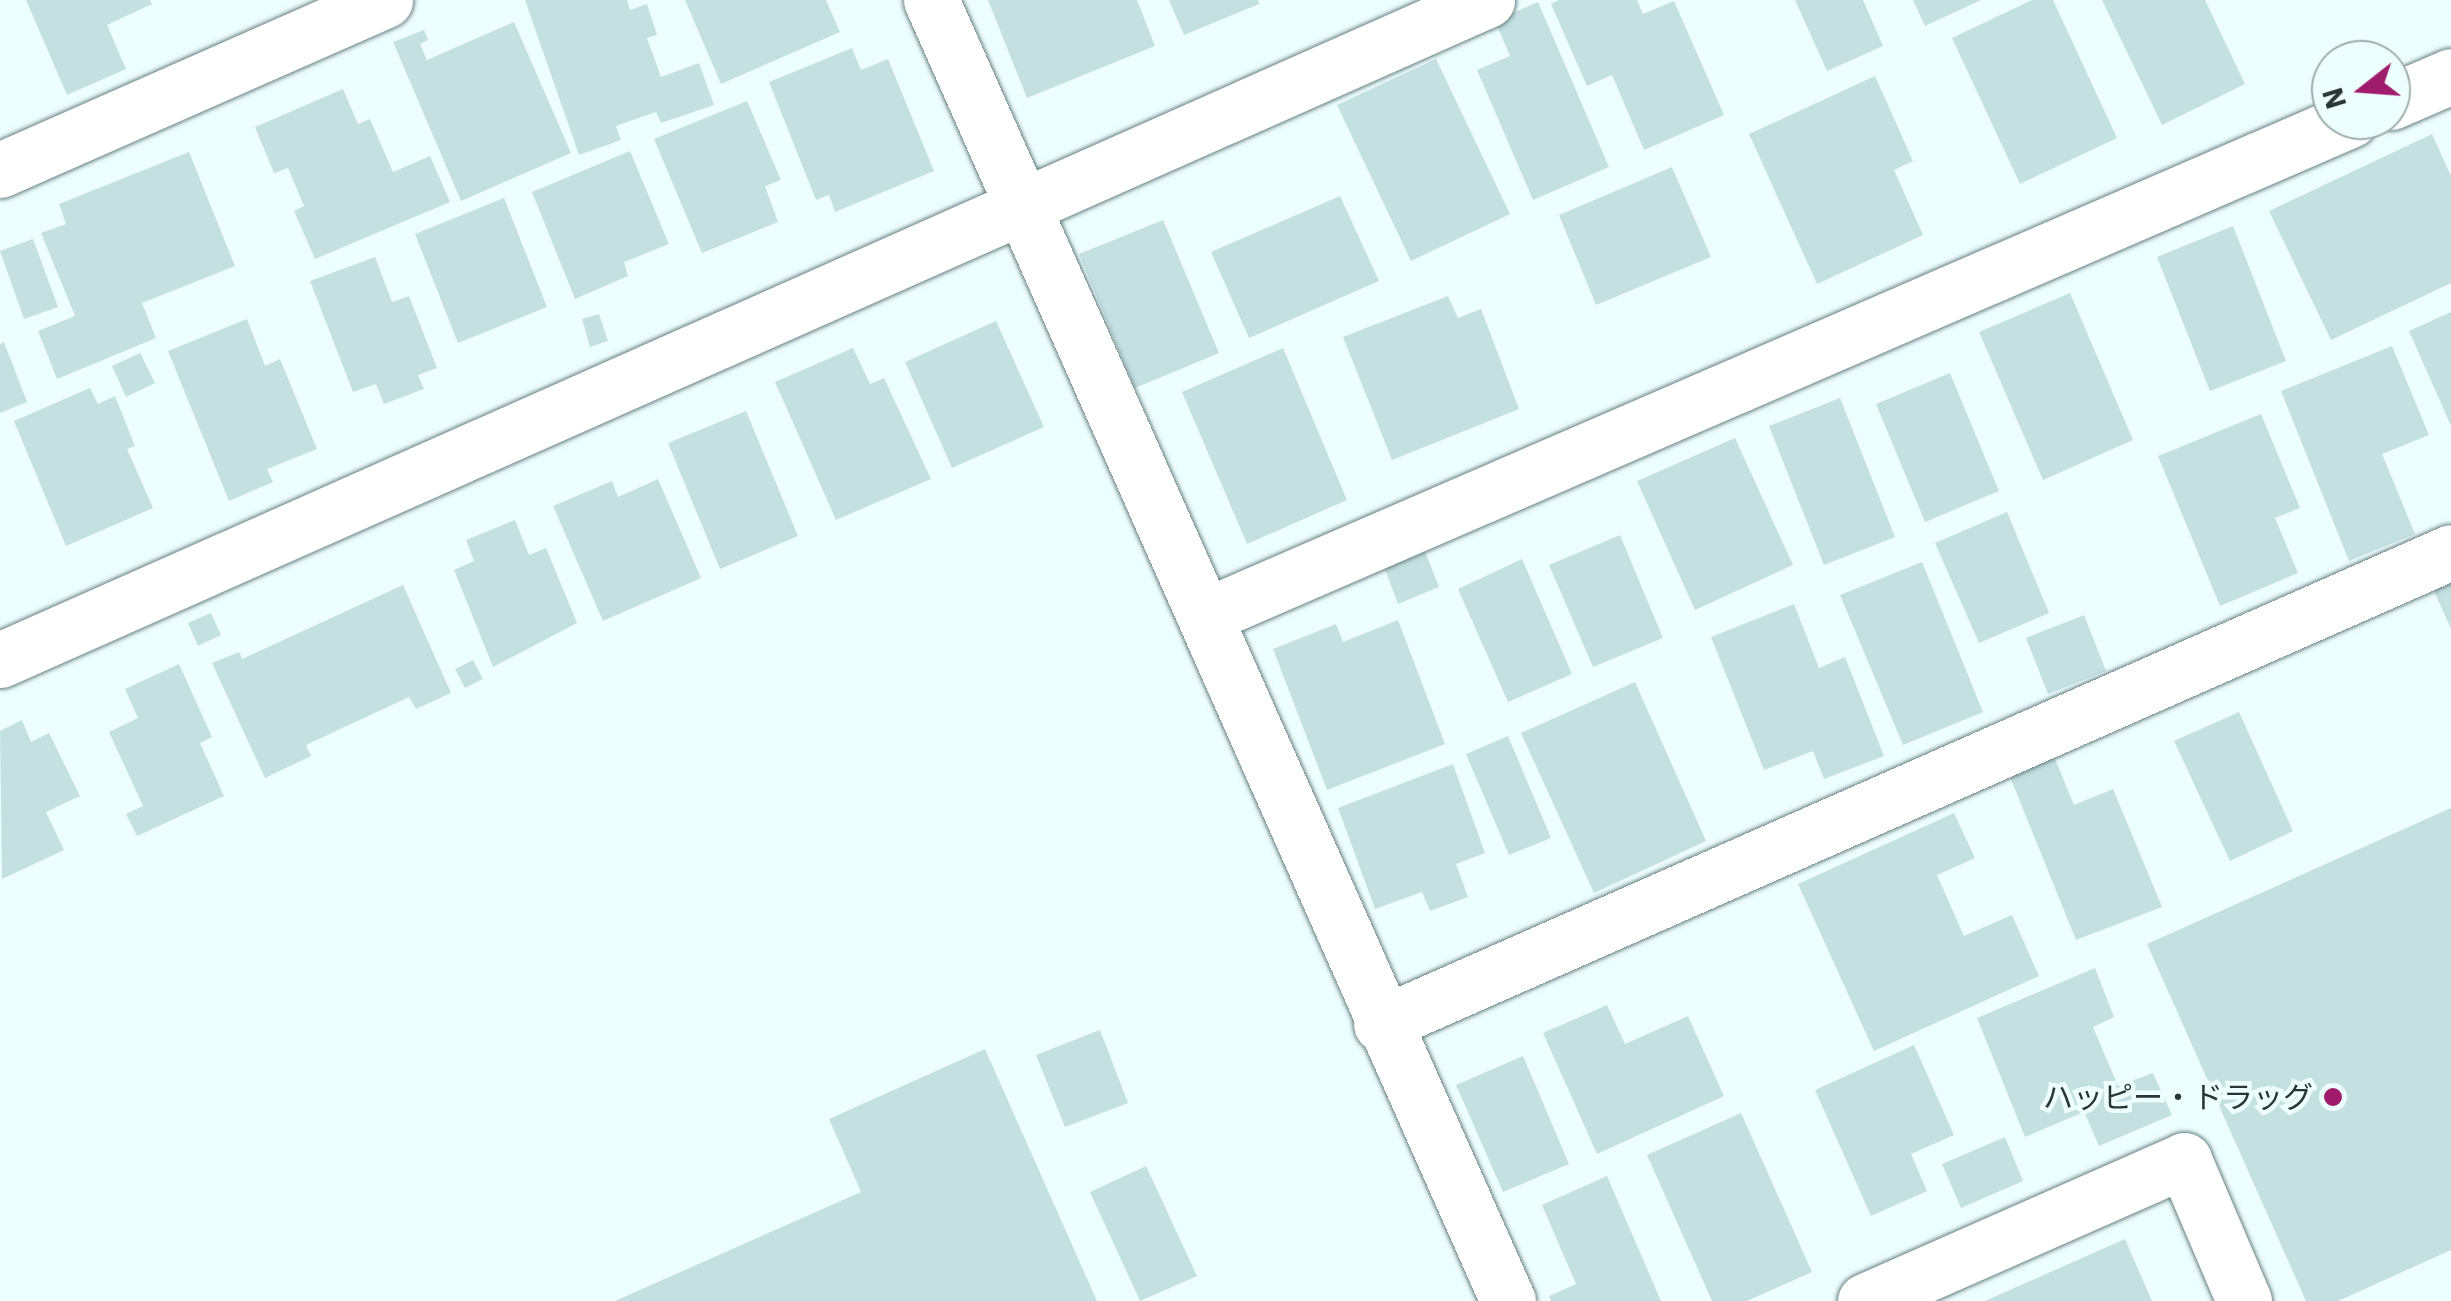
<!DOCTYPE html>
<html>
<head>
<meta charset="utf-8">
<style>
  body { margin:0 }
  #map { position:relative; width:2451px; height:1301px; overflow:hidden; background:#edfefe; font-family:"IBM Plex Sans","Noto Sans JP",sans-serif }
  div>[style] { position:absolute }
  [style*='--x'] { left:calc(var(--x)*1px); top:calc(var(--y)*1px); width:calc(var(--w)*1px); rotate:calc(var(--a)*1deg) }
  .building>* { inset:0; background:#c5e0e1 }
  .roads { filter:drop-shadow(0 0 2px #667f80) drop-shadow(0 0 2px #667f80) }
  .street>* { height:55px; margin:-27.5px; padding:0 27.5px; transform-origin:27.5px; border-radius:27.5px; background:#fff }
  .dots>* { width:28px; height:28px; translate:-50% -50%; box-sizing:border-box; border:5px solid #edfefe; border-radius:50% }
  span { translate:-50% -50%; white-space:nowrap; text-align:center; line-height:1.15; -webkit-text-stroke:9px #edfefe; paint-order:stroke }
  .poi-label { font-size:30px; color:#293434 }
  .right { translate:-100% -50%; text-align:right }
  .north { position:absolute; left:2311px; top:40px; width:100px; height:100px; box-sizing:border-box; background:#edfefe; border:2px solid #9fadad; border-radius:50%; rotate:253deg; font-size:28px; font-weight:700; line-height:40px; text-align:center; color:#293434 }
  .north::after { content:''; display:block; margin:auto; width:35px; height:45px; background:#9f1c6c; clip-path:polygon(50% 0,100% 100%,50% 72%,0 100%) }
</style>
</head>
<body>
<div id="map">
  <div class="building">
    <i style="clip-path:polygon(26px 0,150px 0,152px 4px,107px 25px,126px 69px,67px 95px)"></i>
    <i style="clip-path:polygon(525px 0,627px 0,630px 10px,647px 4px,657px 35px,647px 38px,661px 77px,699px 63px,714px 105px,661px 123px,656px 112px,616px 126px,621px 140px,579px 155px)"></i>
    <i style="clip-path:polygon(685px 0,826px 0,840px 32px,721px 84px)"></i>
    <i style="clip-path:polygon(988px 0,1137px 0,1155px 46px,1027px 98px)"></i>
    <i style="clip-path:polygon(1169px 0,1258px 0,1259px 4px,1184px 35px)"></i>
    <i style="clip-path:polygon(1559px 0,1637px 0,1643px 14px,1674px 1px,1724px 115px,1644px 150px,1612px 75px,1587px 86px,1551px 4px)"></i>
    <i style="clip-path:polygon(1795px 0,1863px 0,1883px 46px,1827px 71px)"></i>
    <i style="clip-path:polygon(1913px 0,1981px 0,1925px 26px)"></i>
    <i style="clip-path:polygon(2032px 0,2053px 0,2117px 138px,2020px 184px,1952px 38px)"></i>
    <i style="clip-path:polygon(2102px 0,2205px 0,2245px 84px,2162px 125px)"></i>
    <i style="clip-path:polygon(1538px 2px,1609px 167px,1533px 200px,1477px 70px,1510px 56px,1495px 21px)"></i>
    <i style="clip-path:polygon(514px 22px,571px 153px,461px 201px,393px 42px,424px 30px,428px 40px,420px 44px,427px 60px)"></i>
    <i style="clip-path:polygon(852px 48px,861px 70px,888px 59px,934px 171px,835px 212px,829px 195px,816px 200px,769px 82px)"></i>
    <i style="clip-path:polygon(1436px 59px,1510px 214px,1411px 261px,1337px 105px)"></i>
    <i style="clip-path:polygon(1875px 76px,1913px 161px,1894px 170px,1923px 235px,1817px 284px,1749px 134px)"></i>
    <i style="clip-path:polygon(343px 89px,358px 124px,370px 119px,393px 172px,430px 156px,450px 202px,315px 259px,294px 211px,304px 206px,288px 168px,274px 173px,255px 127px)"></i>
    <i style="clip-path:polygon(747px 101px,781px 180px,765px 186px,778px 222px,702px 253px,654px 139px)"></i>
    <i style="clip-path:polygon(2432px 134px,2451px 176px,2451px 283px,2331px 340px,2269px 211px)"></i>
    <i style="clip-path:polygon(630px 151px,669px 244px,624px 262px,628px 276px,575px 299px,532px 192px)"></i>
    <i style="clip-path:polygon(189px 152px,235px 266px,142px 303px,156px 338px,57px 379px,38px 331px,75px 316px,41px 233px,66px 224px,59px 204px)"></i>
    <i style="clip-path:polygon(1672px 167px,1711px 257px,1596px 305px,1559px 215px)"></i>
    <i style="clip-path:polygon(1340px 196px,1379px 281px,1249px 338px,1211px 252px)"></i>
    <i style="clip-path:polygon(504px 198px,547px 307px,458px 343px,415px 234px)"></i>
    <i style="clip-path:polygon(1163px 220px,1219px 353px,1135px 388px,1079px 254px)"></i>
    <i style="clip-path:polygon(2233px 226px,2286px 361px,2210px 391px,2157px 257px)"></i>
    <i style="clip-path:polygon(33px 239px,58px 307px,24px 319px,0 251px)"></i>
    <i style="clip-path:polygon(375px 257px,392px 302px,409px 296px,437px 368px,418px 375px,424px 389px,384px 404px,376px 384px,353px 392px,310px 281px)"></i>
    <i style="clip-path:polygon(2070px 293px,2133px 440px,2043px 480px,1979px 332px)"></i>
    <i style="clip-path:polygon(1448px 296px,1458px 318px,1481px 309px,1519px 409px,1392px 460px,1343px 337px)"></i>
    <i style="clip-path:polygon(2451px 312px,2451px 426px,2409px 331px)"></i>
    <i style="clip-path:polygon(599px 314px,608px 341px,590px 347px,582px 319px)"></i>
    <i style="clip-path:polygon(247px 319px,265px 366px,280px 359px,317px 449px,267px 469px,273px 482px,229px 501px,168px 351px)"></i>
    <i style="clip-path:polygon(996px 321px,1044px 427px,952px 468px,905px 362px)"></i>
    <i style="clip-path:polygon(4px 342px,27px 402px,0 413px,0 344px)"></i>
    <i style="clip-path:polygon(2392px 346px,2429px 435px,2382px 454px,2415px 534px,2349px 561px,2281px 391px)"></i>
    <i style="clip-path:polygon(853px 348px,870px 384px,884px 378px,931px 479px,836px 520px,775px 382px)"></i>
    <i style="clip-path:polygon(1283px 348px,1347px 500px,1247px 544px,1182px 392px)"></i>
    <i style="clip-path:polygon(140px 353px,155px 383px,126px 397px,112px 366px)"></i>
    <i style="clip-path:polygon(1950px 373px,1999px 491px,1925px 522px,1876px 404px)"></i>
    <i style="clip-path:polygon(90px 388px,98px 404px,115px 396px,135px 446px,127px 449px,153px 508px,66px 546px,14px 421px)"></i>
    <i style="clip-path:polygon(1840px 398px,1895px 537px,1824px 565px,1769px 426px)"></i>
    <i style="clip-path:polygon(746px 411px,798px 536px,720px 569px,668px 443px)"></i>
    <i style="clip-path:polygon(2261px 414px,2300px 508px,2275px 518px,2298px 573px,2220px 606px,2158px 456px)"></i>
    <i style="clip-path:polygon(1735px 438px,1793px 565px,1695px 610px,1637px 481px)"></i>
    <i style="clip-path:polygon(658px 479px,701px 578px,603px 621px,553px 506px,612px 481px,618px 497px)"></i>
    <i style="clip-path:polygon(2007px 512px,2049px 613px,1979px 643px,1935px 543px)"></i>
    <i style="clip-path:polygon(515px 520px,529px 555px,546px 548px,577px 623px,493px 667px,454px 570px,474px 561px,466px 540px)"></i>
    <i style="clip-path:polygon(1620px 535px,1663px 638px,1593px 667px,1549px 565px)"></i>
    <i style="clip-path:polygon(1424px 549px,1439px 587px,1398px 604px,1383px 564px)"></i>
    <i style="clip-path:polygon(1522px 559px,1572px 674px,1508px 702px,1458px 589px)"></i>
    <i style="clip-path:polygon(1922px 562px,1983px 712px,1903px 745px,1840px 595px)"></i>
    <i style="clip-path:polygon(2451px 581px,2451px 629px,2433px 589px)"></i>
    <i style="clip-path:polygon(403px 585px,451px 693px,416px 709px,409px 697px,306px 745px,311px 756px,265px 778px,212px 663px,239px 652px,242px 659px)"></i>
    <i style="clip-path:polygon(1794px 604px,1819px 668px,1845px 657px,1884px 756px,1824px 779px,1813px 751px,1764px 770px,1711px 637px)"></i>
    <i style="clip-path:polygon(211px 613px,221px 635px,198px 646px,188px 623px)"></i>
    <i style="clip-path:polygon(2084px 615px,2106px 671px,2048px 694px,2026px 638px)"></i>
    <i style="clip-path:polygon(1398px 620px,1445px 744px,1327px 790px,1273px 649px,1336px 624px,1343px 642px)"></i>
    <i style="clip-path:polygon(473px 660px,483px 679px,465px 688px,455px 669px)"></i>
    <i style="clip-path:polygon(179px 664px,212px 737px,200px 743px,224px 796px,137px 836px,126px 814px,143px 806px,109px 732px,138px 718px,125px 689px)"></i>
    <i style="clip-path:polygon(1635px 682px,1706px 841px,1594px 893px,1521px 733px)"></i>
    <i style="clip-path:polygon(2239px 712px,2293px 831px,2230px 861px,2174px 741px)"></i>
    <i style="clip-path:polygon(22px 720px,31px 742px,49px 733px,80px 796px,46px 812px,64px 850px,2px 879px,0 731px)"></i>
    <i style="clip-path:polygon(1508px 736px,1551px 838px,1509px 855px,1466px 754px)"></i>
    <i style="clip-path:polygon(2053px 754px,2074px 805px,2113px 789px,2162px 907px,2076px 940px,2008px 772px)"></i>
    <i style="clip-path:polygon(1453px 764px,1485px 853px,1456px 864px,1468px 897px,1430px 911px,1422px 892px,1375px 909px,1338px 808px)"></i>
    <i style="clip-path:polygon(2451px 808px,2451px 1250px,2338px 1301px,2306px 1301px,2147px 944px)"></i>
    <i style="clip-path:polygon(1954px 813px,1975px 858px,1937px 875px,1964px 936px,2012px 915px,2039px 976px,1874px 1051px,1798px 884px)"></i>
    <i style="clip-path:polygon(2095px 968px,2114px 1017px,2093px 1027px,2118px 1086px,2153px 1073px,2172px 1115px,2099px 1146px,2084px 1112px,2025px 1137px,1977px 1018px)"></i>
    <i style="clip-path:polygon(1607px 1005px,1625px 1044px,1688px 1016px,1724px 1096px,1597px 1154px,1543px 1033px)"></i>
    <i style="clip-path:polygon(1100px 1030px,1128px 1103px,1065px 1127px,1036px 1055px)"></i>
    <i style="clip-path:polygon(1914px 1045px,1954px 1135px,1911px 1154px,1927px 1191px,1871px 1216px,1815px 1090px)"></i>
    <i style="clip-path:polygon(985px 1049px,1097px 1301px,615px 1301px,861px 1192px,829px 1119px)"></i>
    <i style="clip-path:polygon(1523px 1056px,1569px 1164px,1503px 1192px,1456px 1085px)"></i>
    <i style="clip-path:polygon(1741px 1113px,1812px 1272px,1747px 1301px,1712px 1301px,1647px 1155px)"></i>
    <i style="clip-path:polygon(2005px 1137px,2023px 1181px,1961px 1208px,1942px 1164px)"></i>
    <i style="clip-path:polygon(1146px 1166px,1197px 1276px,1140px 1301px,1090px 1192px)"></i>
    <i style="clip-path:polygon(1607px 1176px,1661px 1301px,1551px 1301px,1549px 1296px,1576px 1284px,1542px 1205px)"></i>
    <i style="clip-path:polygon(2125px 1239px,2152px 1301px,1985px 1301px)"></i>
  </div>
  <div class="roads">
    <div class="street">
      <i style="--x:931;--y:0;--w:1423;--a:66.08"></i>
      <i style="--x:2391;--y:102;--w:65;--a:-23.4"></i>
      <i style="--x:0;--y:170;--w:421;--a:-23.8"></i>
      <i style="--x:1207;--y:615;--w:1246;--a:-23.42"></i>
      <i style="--x:0;--y:660;--w:1627;--a:-23.93"></i>
      <i style="--x:1381;--y:1024;--w:1169;--a:-23.8"></i>
      <i style="--x:1865;--y:1301;--w:349;--a:-23.8"></i>
      <i style="--x:2184;--y:1160;--w:153;--a:66.9"></i>
    </div>
  </div>
  <div class="dots">
    <i style="left:2333px;top:1097px;background:#9f1c6c"></i>
  </div>
  <div class="poi-label">
    <span class="right" style="left:2313px;top:1097px">ハッピー・ドラッグ</span>
  </div>
  <div class="north">N</div>
</div>
</body>
</html>
